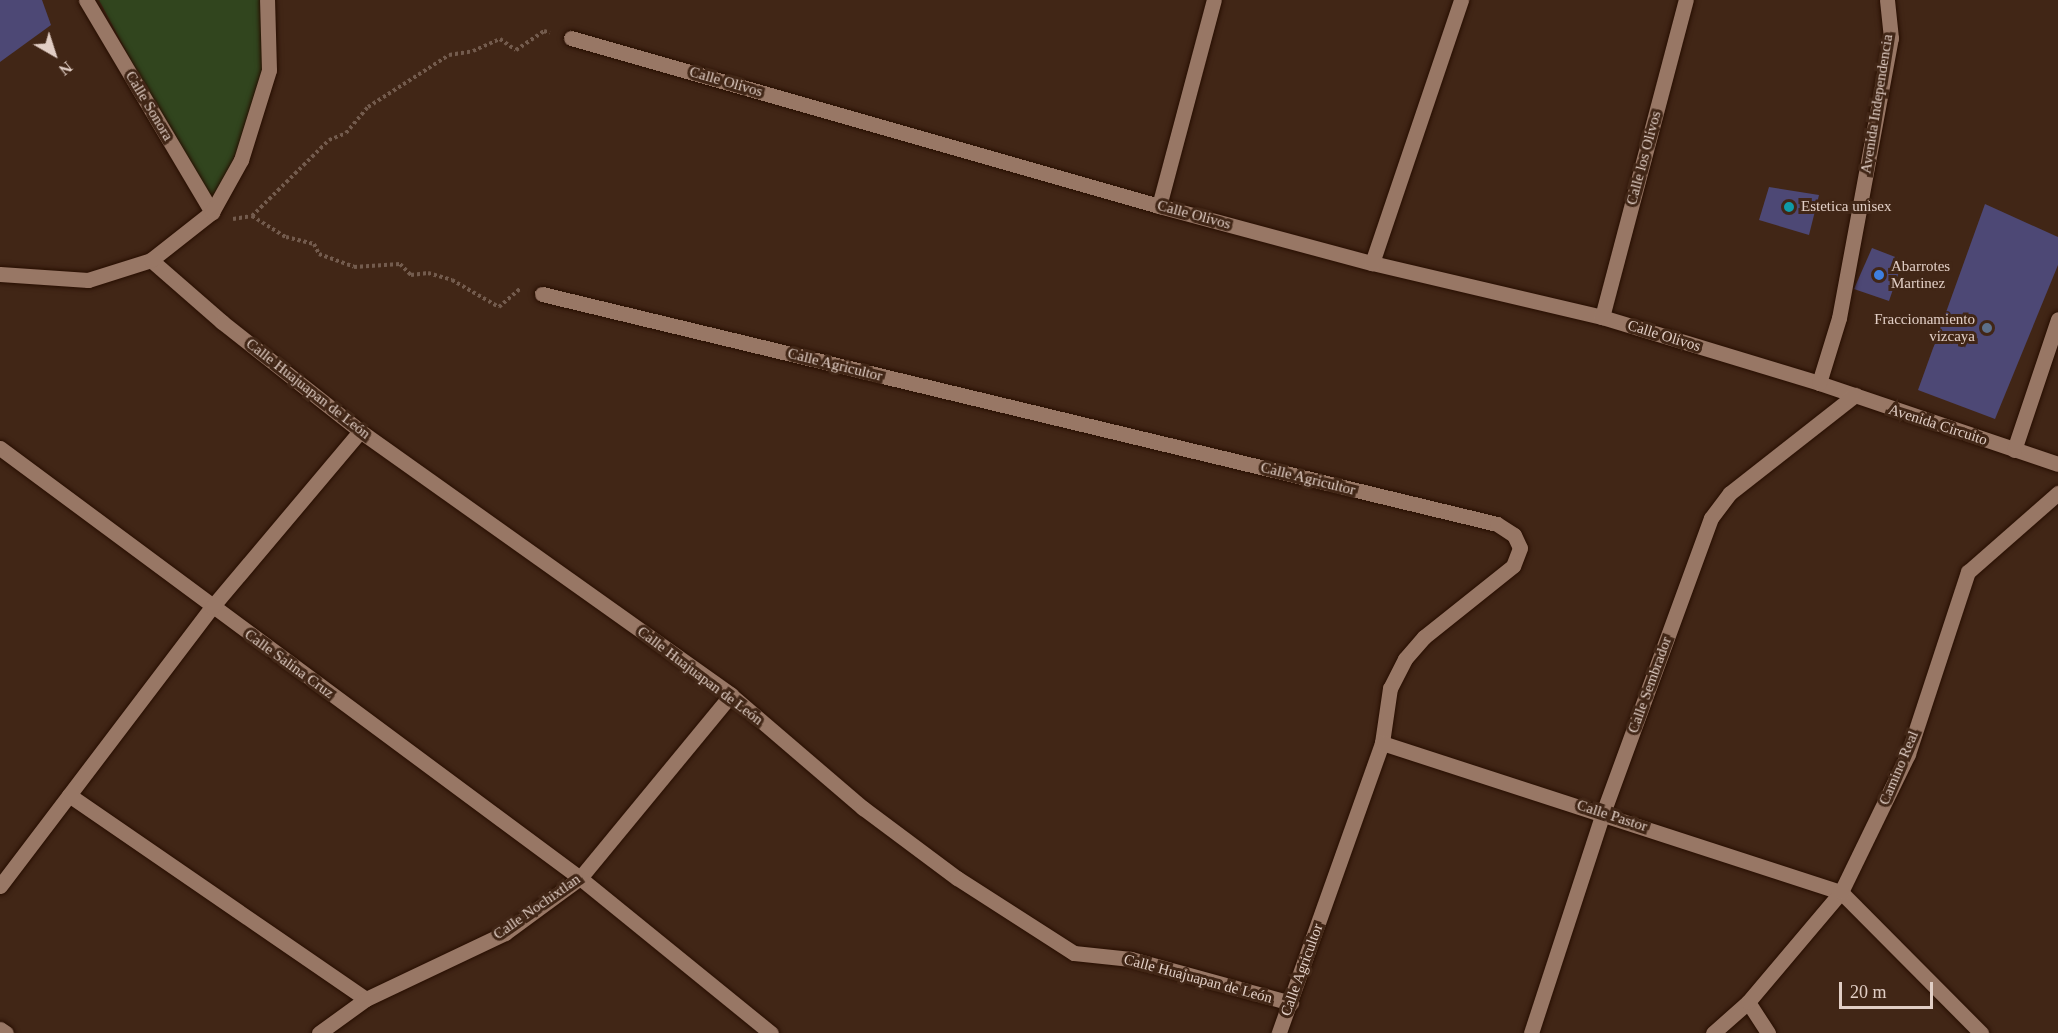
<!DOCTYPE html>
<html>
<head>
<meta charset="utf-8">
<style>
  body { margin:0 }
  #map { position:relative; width:2058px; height:1033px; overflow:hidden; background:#412616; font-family:"Times New Roman",serif }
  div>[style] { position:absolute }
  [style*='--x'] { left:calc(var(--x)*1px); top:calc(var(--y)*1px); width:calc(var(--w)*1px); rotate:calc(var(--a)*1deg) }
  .green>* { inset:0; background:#31451e }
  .building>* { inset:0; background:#4d4875 }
  .path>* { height:4px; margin-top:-2px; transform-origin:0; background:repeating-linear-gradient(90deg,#735b4d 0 3px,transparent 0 6px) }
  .roads { filter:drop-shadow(0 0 2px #270e01) drop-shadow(0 0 2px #270e01) }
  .minor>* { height:15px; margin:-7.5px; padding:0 7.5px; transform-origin:7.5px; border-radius:7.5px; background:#987765 }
  .dots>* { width:16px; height:16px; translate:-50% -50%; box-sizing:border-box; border:3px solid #412616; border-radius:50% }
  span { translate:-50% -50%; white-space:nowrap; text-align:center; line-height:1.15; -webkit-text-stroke:6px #412616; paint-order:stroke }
  .street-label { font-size:15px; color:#e1cec5 }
  .poi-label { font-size:15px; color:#e1cec5 }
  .left { translate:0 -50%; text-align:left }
  .right { translate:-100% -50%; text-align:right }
  .north { position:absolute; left:24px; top:24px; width:60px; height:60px; -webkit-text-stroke:4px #412616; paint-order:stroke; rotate:141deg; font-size:16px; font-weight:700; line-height:24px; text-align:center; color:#e1cec5 }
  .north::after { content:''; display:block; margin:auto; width:21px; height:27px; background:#e1cec5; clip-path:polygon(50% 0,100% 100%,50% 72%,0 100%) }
  .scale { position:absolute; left:1839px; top:982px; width:94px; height:27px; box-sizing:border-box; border:3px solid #e1cec5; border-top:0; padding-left:8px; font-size:18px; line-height:21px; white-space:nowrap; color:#e1cec5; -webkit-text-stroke:4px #412616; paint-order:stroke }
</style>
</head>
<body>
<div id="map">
  <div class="green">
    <i style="clip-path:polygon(99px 0,267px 0,269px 70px,212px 212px)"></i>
  </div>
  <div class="building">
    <i style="clip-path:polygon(0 0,42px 0,51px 25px,0 62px)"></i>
    <i style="clip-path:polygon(1769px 187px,1819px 195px,1809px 235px,1759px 220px)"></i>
    <i style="clip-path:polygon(1985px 204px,2058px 237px,2058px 265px,1995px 419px,1918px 390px)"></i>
    <i style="clip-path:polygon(1872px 248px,1903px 260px,1889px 301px,1854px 289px)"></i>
  </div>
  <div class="path">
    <i style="--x:252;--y:216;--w:40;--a:32"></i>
    <i style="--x:286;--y:237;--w:29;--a:14"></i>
    <i style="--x:314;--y:244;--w:11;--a:63"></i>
    <i style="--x:319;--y:254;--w:37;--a:20"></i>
    <i style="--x:354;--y:267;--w:46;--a:-3.7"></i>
    <i style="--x:400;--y:264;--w:16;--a:45"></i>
    <i style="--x:411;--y:275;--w:17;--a:-7"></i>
    <i style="--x:428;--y:273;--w:25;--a:16"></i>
    <i style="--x:452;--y:280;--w:54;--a:29.9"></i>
    <i style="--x:499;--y:307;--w:29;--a:-41"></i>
    <i style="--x:233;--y:219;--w:19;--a:-9"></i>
    <i style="--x:252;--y:216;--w:108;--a:-44.6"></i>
    <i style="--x:329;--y:140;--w:18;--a:-22"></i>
    <i style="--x:346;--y:133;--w:34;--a:-50"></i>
    <i style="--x:368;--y:107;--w:96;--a:-32.7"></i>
    <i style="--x:449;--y:55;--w:24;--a:-9"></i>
    <i style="--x:473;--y:51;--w:30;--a:-24"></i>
    <i style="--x:500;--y:39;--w:19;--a:35"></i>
    <i style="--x:516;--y:50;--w:34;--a:-34"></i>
    <i style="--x:544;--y:31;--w:6;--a:18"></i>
  </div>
  <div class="roads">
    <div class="minor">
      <i style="--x:86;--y:0;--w:247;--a:59.3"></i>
      <i style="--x:571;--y:38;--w:612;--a:15.95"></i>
      <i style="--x:1159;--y:206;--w:220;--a:15"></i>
      <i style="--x:1372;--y:263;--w:236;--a:13.2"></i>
      <i style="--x:1602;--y:317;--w:227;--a:16.9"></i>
      <i style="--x:1819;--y:383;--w:252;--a:18.7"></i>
      <i style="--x:1159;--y:206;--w:213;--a:-75.1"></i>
      <i style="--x:151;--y:260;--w:94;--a:41.1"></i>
      <i style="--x:222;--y:322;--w:176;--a:38.3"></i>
      <i style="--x:360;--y:431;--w:455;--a:35.4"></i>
      <i style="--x:731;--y:695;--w:174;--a:40.6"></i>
      <i style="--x:863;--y:808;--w:117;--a:36.7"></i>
      <i style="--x:957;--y:878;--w:139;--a:32.7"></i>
      <i style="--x:1074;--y:953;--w:57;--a:6"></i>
      <i style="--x:1131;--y:959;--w:166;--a:15.4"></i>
      <i style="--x:1372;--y:263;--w:278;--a:-71.3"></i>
      <i style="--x:0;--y:274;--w:88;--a:3.9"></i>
      <i style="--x:88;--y:280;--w:66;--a:-17.6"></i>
      <i style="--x:151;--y:260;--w:78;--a:-38.2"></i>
      <i style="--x:212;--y:212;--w:60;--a:-60.9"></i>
      <i style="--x:241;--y:160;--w:94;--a:-72.7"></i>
      <i style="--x:269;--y:70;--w:70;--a:-91.6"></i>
      <i style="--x:542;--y:294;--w:982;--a:13.54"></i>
      <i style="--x:1497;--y:524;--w:20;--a:33"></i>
      <i style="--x:1514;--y:535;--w:14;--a:65"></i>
      <i style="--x:1520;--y:548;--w:19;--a:111"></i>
      <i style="--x:1513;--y:566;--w:114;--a:141.4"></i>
      <i style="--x:1424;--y:637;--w:29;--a:131"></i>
      <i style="--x:1405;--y:659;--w:33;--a:117"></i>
      <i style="--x:1390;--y:688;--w:56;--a:98.3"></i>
      <i style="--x:1382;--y:743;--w:308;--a:109.6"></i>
      <i style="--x:1602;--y:317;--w:328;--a:-75.2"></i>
      <i style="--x:1819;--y:383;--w:68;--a:-72.9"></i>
      <i style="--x:1839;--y:318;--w:285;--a:-79.5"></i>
      <i style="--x:1891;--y:38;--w:38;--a:-96"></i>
      <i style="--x:0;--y:448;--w:722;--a:36.55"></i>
      <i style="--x:580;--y:878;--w:246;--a:39.1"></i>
      <i style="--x:2014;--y:450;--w:138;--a:-71.4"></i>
      <i style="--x:1382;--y:743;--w:483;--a:18"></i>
      <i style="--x:1841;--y:892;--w:199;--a:45.2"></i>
      <i style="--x:69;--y:795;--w:360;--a:34.5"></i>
      <i style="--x:0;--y:886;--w:350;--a:-52.8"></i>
      <i style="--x:212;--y:607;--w:230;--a:-49.9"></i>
      <i style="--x:1748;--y:1002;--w:37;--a:57"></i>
      <i style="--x:0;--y:1029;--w:7;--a:34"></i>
      <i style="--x:319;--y:1033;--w:58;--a:-35.9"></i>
      <i style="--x:366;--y:999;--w:154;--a:-25.4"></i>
      <i style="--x:505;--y:933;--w:93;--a:-36.3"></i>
      <i style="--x:580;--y:878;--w:237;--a:-50.5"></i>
      <i style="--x:1531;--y:1033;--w:231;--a:-71.9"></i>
      <i style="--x:1603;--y:813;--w:314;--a:-69.9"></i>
      <i style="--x:1711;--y:518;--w:31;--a:-53"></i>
      <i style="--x:1730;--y:493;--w:159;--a:-38.1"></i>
      <i style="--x:1713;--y:1033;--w:47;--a:-41.5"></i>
      <i style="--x:1748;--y:1002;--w:144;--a:-49.8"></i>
      <i style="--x:1841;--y:892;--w:153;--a:-64.1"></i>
      <i style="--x:1908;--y:754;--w:192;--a:-71.8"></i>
      <i style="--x:1968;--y:572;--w:120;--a:-41.3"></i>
    </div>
  </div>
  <div class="dots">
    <i style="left:1789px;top:207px;background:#0f9aa8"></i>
    <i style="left:1879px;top:275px;background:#3f7fe0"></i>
    <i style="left:1987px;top:328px;background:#5c6f8a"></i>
  </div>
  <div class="street-label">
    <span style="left:726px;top:82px;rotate:16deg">Calle Olivos</span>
    <span style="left:1877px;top:104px;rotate:-81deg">Avenida Independencia</span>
    <span style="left:149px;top:106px;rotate:59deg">Calle Sonora</span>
    <span style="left:1644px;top:158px;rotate:-75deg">Calle los Olivos</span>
    <span style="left:1194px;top:215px;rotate:15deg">Calle Olivos</span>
    <span style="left:1664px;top:336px;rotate:17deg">Calle Olivos</span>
    <span style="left:835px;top:365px;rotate:14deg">Calle Agricultor</span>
    <span style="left:308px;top:389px;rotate:38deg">Calle Huajuapan de León</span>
    <span style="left:1938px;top:425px;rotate:18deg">Avenida Circuito</span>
    <span style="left:1308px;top:479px;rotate:14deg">Calle Agricultor</span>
    <span style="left:289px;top:664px;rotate:36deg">Calle Salina Cruz</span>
    <span style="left:700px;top:676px;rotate:37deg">Calle Huajuapan de León</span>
    <span style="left:1650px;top:685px;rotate:-70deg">Calle Sembrador</span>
    <span style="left:1899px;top:768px;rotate:-67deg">Camino Real</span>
    <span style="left:1612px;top:816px;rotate:18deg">Calle Pastor</span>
    <span style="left:537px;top:907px;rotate:-35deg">Calle Nochixtlan</span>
    <span style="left:1302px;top:970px;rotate:-70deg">Calle Agricultor</span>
    <span style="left:1198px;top:979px;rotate:15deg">Calle Huajuapan de León</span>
  </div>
  <div class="poi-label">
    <span class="left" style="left:1801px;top:207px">Estetica unisex</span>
    <span class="left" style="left:1891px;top:275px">Abarrotes<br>Martinez</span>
    <span class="right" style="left:1975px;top:328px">Fraccionamiento<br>vizcaya</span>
  </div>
  <div class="north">N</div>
  <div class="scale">20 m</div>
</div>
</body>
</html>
